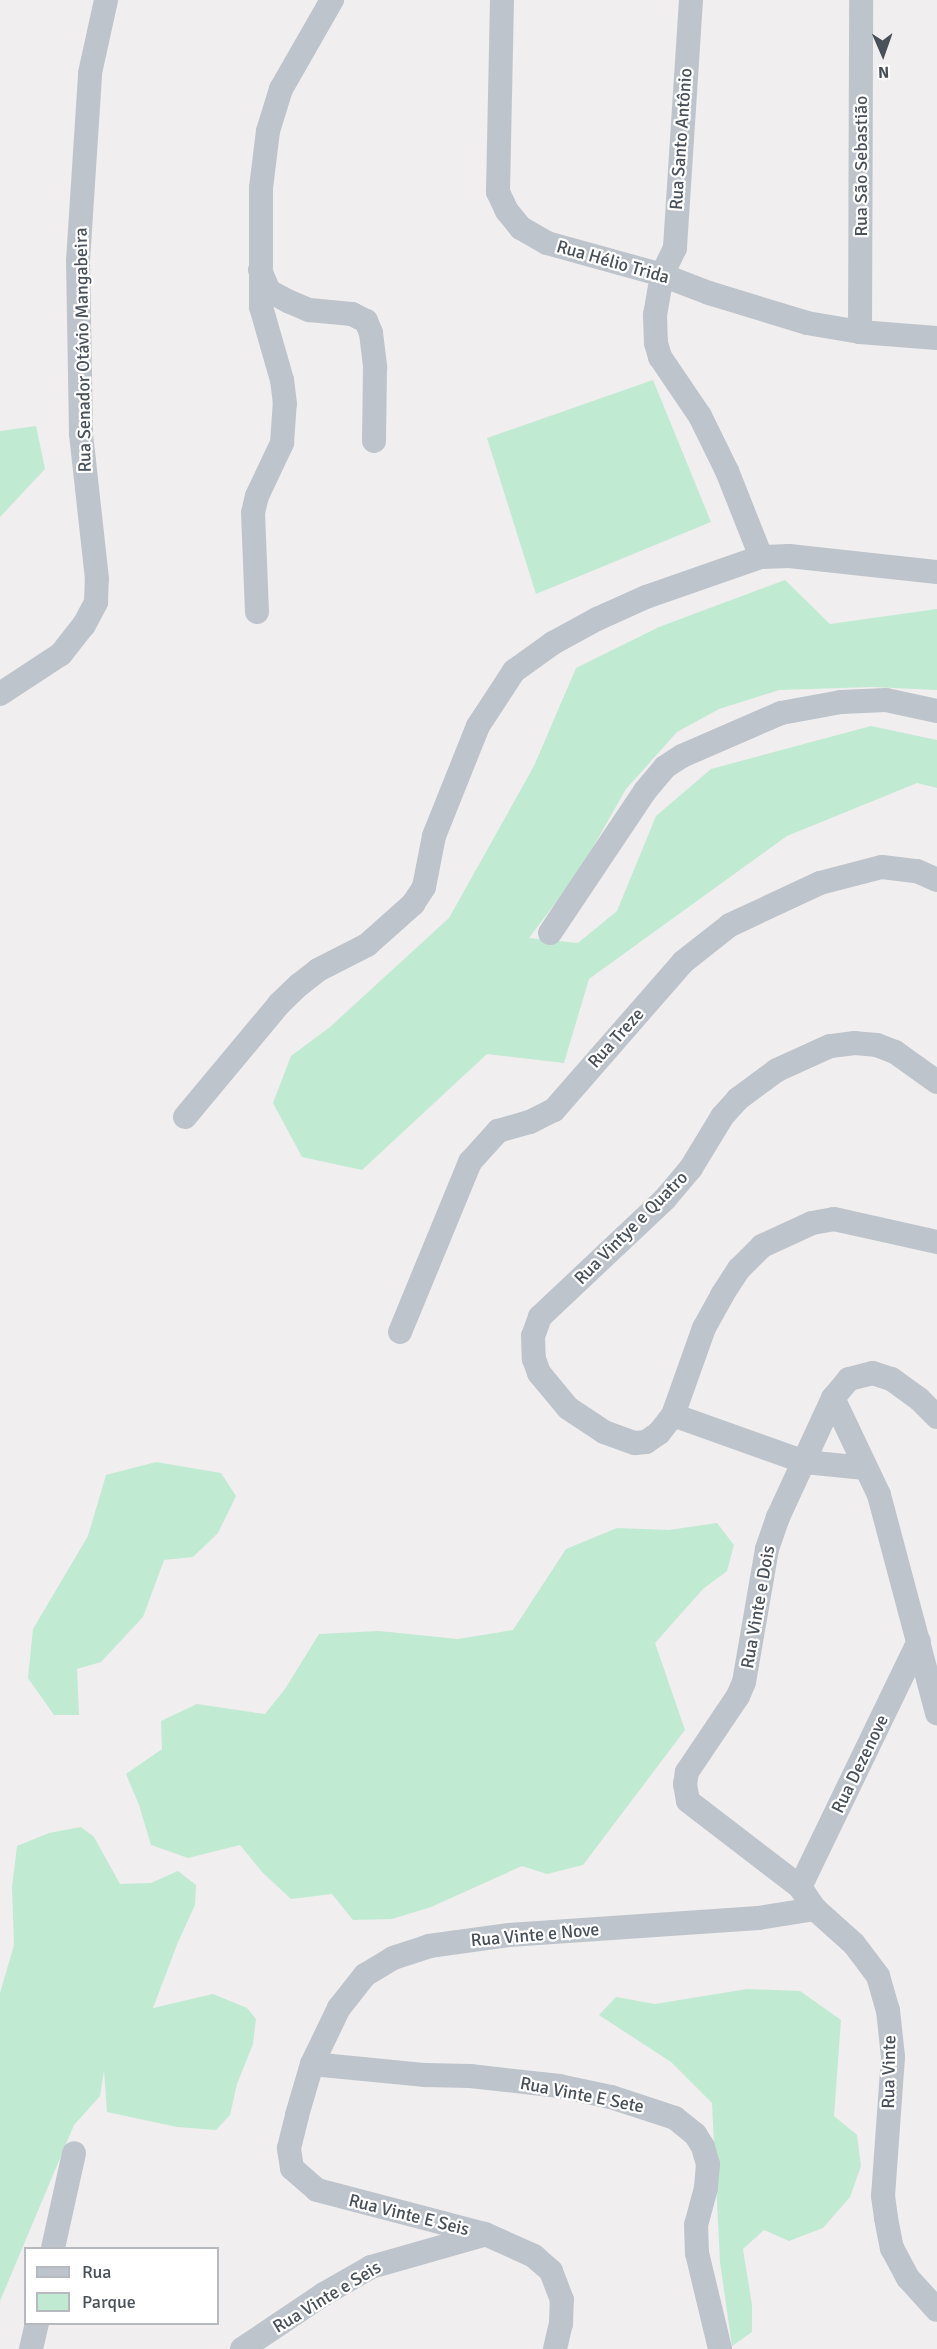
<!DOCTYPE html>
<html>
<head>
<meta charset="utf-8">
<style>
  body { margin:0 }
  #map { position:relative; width:937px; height:2349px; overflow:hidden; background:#f0eeee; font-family:Signika,sans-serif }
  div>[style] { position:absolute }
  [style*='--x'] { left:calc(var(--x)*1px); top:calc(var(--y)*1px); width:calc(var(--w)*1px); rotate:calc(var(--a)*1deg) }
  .green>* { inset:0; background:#c1ead3 }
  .minor>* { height:24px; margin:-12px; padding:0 12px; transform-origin:12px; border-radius:12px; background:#bec4cc }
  span { translate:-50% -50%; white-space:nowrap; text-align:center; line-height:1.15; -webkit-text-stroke:4.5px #fff; paint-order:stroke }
  .street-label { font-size:18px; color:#485059 }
  .legend { position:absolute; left:24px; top:2247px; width:195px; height:78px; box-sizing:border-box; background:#fff; border:2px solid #b6b9bd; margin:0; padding:8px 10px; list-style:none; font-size:18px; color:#485059 }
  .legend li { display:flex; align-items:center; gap:12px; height:30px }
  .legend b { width:30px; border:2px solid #b6b9bd }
  .north { position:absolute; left:853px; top:24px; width:60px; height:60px; -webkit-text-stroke:4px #fff; paint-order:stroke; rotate:178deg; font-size:16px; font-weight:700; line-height:24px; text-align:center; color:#485059 }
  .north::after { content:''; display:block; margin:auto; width:21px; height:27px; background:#485059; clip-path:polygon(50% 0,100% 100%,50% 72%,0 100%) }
</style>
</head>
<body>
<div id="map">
  <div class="green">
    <i style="clip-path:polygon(653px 380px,711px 522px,536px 594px,487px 438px)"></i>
    <i style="clip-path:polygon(36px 426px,45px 469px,0 517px,0 431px)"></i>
    <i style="clip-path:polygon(785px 580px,830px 624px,937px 609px,937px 690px,872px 687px,779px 690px,719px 709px,677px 732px,626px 789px,580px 870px,529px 938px,578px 943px,617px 911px,656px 816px,711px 769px,871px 726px,937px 740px,937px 788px,917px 783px,787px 836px,589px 979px,564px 1063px,487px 1054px,362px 1170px,302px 1157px,273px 1103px,291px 1056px,330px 1027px,449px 918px,534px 766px,576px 668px,659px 627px)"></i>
    <i style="clip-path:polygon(156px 1462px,221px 1473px,236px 1496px,218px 1533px,193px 1557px,164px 1560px,143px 1617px,101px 1662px,77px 1669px,79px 1715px,54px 1715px,28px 1678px,33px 1629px,88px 1536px,106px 1475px)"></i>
    <i style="clip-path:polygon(717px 1523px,734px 1545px,727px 1571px,703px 1589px,655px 1643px,685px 1730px,583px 1865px,547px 1874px,522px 1866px,431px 1907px,392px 1919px,353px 1920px,332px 1894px,291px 1899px,263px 1873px,240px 1845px,188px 1858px,151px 1845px,139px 1805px,126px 1774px,162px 1749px,161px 1721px,197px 1704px,265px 1714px,285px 1689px,319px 1634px,379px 1631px,458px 1639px,513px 1630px,566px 1549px,617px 1528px,669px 1530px)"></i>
    <i style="clip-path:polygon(81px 1827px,94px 1837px,120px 1884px,151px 1883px,178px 1871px,196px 1885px,195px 1905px,178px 1942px,153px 2008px,213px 1994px,247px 2008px,256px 2019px,253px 2044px,237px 2084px,230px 2115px,216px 2130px,177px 2127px,107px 2112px,104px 2070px,100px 2096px,74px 2125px,0 2301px,0 1993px,14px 1945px,12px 1887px,17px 1846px,49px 1833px)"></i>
    <i style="clip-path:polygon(747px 1989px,800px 1991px,841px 2020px,834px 2116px,857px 2135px,861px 2166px,850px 2197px,823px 2228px,789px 2241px,764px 2230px,743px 2249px,752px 2305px,752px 2332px,732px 2346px,720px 2262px,712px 2103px,671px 2062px,599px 2015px,616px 1997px,655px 2004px)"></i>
  </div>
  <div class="minor">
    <i style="--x:502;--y:0;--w:192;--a:91.2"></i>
    <i style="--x:498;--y:192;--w:21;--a:65"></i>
    <i style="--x:507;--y:211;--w:22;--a:51"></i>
    <i style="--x:521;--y:228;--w:30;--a:30"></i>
    <i style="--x:547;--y:243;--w:119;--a:15.5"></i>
    <i style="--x:662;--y:275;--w:50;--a:21"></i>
    <i style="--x:709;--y:293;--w:102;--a:17"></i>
    <i style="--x:807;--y:323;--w:54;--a:9.6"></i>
    <i style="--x:860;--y:332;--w:77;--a:4.5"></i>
    <i style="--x:691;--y:0;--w:249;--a:93.7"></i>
    <i style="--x:675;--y:248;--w:30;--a:116"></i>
    <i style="--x:662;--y:275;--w:41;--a:99.9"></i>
    <i style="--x:655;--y:315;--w:28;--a:88"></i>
    <i style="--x:656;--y:343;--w:15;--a:74"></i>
    <i style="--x:660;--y:357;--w:71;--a:55.9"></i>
    <i style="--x:700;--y:416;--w:61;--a:63.9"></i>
    <i style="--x:727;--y:471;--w:92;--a:68.4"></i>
    <i style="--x:260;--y:270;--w:23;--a:67"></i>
    <i style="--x:269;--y:291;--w:24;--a:28"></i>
    <i style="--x:290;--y:302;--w:21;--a:23"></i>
    <i style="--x:309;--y:310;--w:43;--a:5.3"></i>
    <i style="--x:352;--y:314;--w:16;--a:27"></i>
    <i style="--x:366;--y:321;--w:13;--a:67"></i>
    <i style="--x:371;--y:333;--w:35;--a:83"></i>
    <i style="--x:375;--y:368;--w:73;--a:90.8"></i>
    <i style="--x:860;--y:332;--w:332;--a:-89.8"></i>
    <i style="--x:257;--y:612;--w:99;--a:-92.3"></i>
    <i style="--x:253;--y:513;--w:17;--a:-77"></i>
    <i style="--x:257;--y:496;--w:59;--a:-64.7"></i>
    <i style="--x:282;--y:443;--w:39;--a:-86"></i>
    <i style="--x:285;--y:404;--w:24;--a:-97"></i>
    <i style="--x:282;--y:380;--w:76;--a:-106"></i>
    <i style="--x:261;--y:307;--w:119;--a:-90"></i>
    <i style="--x:261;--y:188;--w:57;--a:-83"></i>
    <i style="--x:268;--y:131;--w:44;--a:-72.8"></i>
    <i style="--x:281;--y:89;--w:103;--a:-60.2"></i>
    <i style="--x:0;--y:694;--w:73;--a:-33.3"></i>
    <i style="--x:61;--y:654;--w:37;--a:-52"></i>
    <i style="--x:84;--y:625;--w:26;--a:-62"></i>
    <i style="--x:96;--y:602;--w:23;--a:-88"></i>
    <i style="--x:97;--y:579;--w:147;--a:-96.3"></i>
    <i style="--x:81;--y:433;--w:172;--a:-91"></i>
    <i style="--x:78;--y:261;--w:188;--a:-86.3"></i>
    <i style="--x:90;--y:73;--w:75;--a:-77.6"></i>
    <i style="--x:550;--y:933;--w:171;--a:-56.2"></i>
    <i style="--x:645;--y:791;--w:31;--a:-50"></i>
    <i style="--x:665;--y:767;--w:20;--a:-33"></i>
    <i style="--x:682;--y:756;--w:108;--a:-23.5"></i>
    <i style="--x:781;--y:713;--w:61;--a:-10.4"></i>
    <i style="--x:841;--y:702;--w:45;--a:-2.5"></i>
    <i style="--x:886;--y:700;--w:52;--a:12.2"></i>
    <i style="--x:937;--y:1082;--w:52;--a:-144.5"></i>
    <i style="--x:895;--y:1052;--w:19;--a:-159"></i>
    <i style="--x:877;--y:1045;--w:22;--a:-175"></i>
    <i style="--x:855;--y:1043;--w:25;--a:173"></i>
    <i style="--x:830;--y:1046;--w:58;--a:155.6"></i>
    <i style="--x:777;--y:1070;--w:49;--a:143.4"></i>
    <i style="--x:738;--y:1099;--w:24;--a:132"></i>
    <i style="--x:722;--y:1117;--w:60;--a:121.3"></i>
    <i style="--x:691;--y:1168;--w:40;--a:130"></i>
    <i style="--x:665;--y:1199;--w:172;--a:136.7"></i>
    <i style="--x:540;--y:1317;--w:20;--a:110"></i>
    <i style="--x:533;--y:1336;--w:23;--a:88"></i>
    <i style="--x:534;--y:1359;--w:15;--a:70"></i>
    <i style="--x:539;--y:1373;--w:45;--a:50.4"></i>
    <i style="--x:568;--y:1408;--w:43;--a:33.7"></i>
    <i style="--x:604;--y:1432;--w:33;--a:20"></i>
    <i style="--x:635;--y:1443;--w:11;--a:-5"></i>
    <i style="--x:646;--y:1442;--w:16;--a:-35"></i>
    <i style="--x:659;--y:1433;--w:23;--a:-52"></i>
    <i style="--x:673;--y:1415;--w:92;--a:-70.4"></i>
    <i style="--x:704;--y:1328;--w:38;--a:-61"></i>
    <i style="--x:722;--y:1295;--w:31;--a:-57"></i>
    <i style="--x:739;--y:1269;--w:33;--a:-45"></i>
    <i style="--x:762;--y:1246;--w:55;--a:-24.7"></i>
    <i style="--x:812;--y:1223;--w:22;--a:-10"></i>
    <i style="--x:834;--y:1219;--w:106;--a:12.6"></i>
    <i style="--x:185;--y:1117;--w:147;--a:-50.2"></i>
    <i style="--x:279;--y:1004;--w:28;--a:-44"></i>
    <i style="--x:299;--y:985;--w:24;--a:-38"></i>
    <i style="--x:318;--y:970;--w:55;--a:-27"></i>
    <i style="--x:367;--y:945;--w:62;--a:-41.7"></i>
    <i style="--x:413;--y:904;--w:20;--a:-57"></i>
    <i style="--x:424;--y:887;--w:52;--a:-78.9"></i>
    <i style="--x:434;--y:836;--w:118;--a:-68.2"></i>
    <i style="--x:478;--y:726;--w:66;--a:-56.8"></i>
    <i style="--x:514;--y:671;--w:48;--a:-35.7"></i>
    <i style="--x:553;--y:643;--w:50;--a:-28.6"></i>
    <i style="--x:597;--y:619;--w:54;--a:-24.2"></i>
    <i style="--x:646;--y:597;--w:122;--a:-19.2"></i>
    <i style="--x:761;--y:557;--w:28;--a:-2"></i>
    <i style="--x:789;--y:556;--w:149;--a:6.2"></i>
    <i style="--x:400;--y:1332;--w:184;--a:-67.6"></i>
    <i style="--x:470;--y:1162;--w:42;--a:-47.9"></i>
    <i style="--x:498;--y:1131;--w:33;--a:-16"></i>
    <i style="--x:530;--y:1122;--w:27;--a:-27"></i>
    <i style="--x:554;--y:1110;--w:196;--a:-48.9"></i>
    <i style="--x:683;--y:962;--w:60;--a:-38.2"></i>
    <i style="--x:730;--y:925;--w:99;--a:-25"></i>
    <i style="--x:820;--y:883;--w:64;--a:-14.5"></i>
    <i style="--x:882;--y:867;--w:35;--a:7"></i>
    <i style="--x:917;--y:871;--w:22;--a:24"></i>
    <i style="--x:833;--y:1398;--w:107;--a:64.6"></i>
    <i style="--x:879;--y:1495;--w:226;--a:75.1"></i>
    <i style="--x:673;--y:1415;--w:140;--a:19.6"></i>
    <i style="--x:805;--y:1462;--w:60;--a:5.7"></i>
    <i style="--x:937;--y:1417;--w:25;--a:-135"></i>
    <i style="--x:919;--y:1399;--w:34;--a:-144"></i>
    <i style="--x:891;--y:1379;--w:19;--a:-162"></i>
    <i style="--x:873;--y:1373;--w:25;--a:166"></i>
    <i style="--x:849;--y:1379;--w:25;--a:130"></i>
    <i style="--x:833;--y:1398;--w:131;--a:114.8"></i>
    <i style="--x:778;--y:1517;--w:34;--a:109"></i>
    <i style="--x:767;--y:1549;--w:135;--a:99.8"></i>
    <i style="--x:744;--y:1682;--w:15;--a:113"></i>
    <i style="--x:738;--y:1696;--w:92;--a:123.9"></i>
    <i style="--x:687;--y:1772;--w:12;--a:99"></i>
    <i style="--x:685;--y:1784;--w:17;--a:80"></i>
    <i style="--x:688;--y:1801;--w:141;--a:37.5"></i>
    <i style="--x:800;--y:1887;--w:27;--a:56"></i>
    <i style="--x:815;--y:1909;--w:52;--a:41.9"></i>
    <i style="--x:854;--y:1944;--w:40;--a:53"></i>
    <i style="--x:878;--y:1976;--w:35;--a:74"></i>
    <i style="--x:888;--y:2010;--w:47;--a:83.9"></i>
    <i style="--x:893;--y:2057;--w:139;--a:94.1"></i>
    <i style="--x:883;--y:2196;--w:22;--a:82"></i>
    <i style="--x:886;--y:2218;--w:31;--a:79"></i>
    <i style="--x:892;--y:2248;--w:34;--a:62"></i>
    <i style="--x:908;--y:2278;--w:43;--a:47.8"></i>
    <i style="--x:800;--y:1887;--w:273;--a:-64.2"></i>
    <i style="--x:312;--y:2064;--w:114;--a:5.6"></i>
    <i style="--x:425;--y:2075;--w:45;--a:1.3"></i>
    <i style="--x:470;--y:2076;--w:90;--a:6.4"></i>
    <i style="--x:559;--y:2086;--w:53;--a:11.9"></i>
    <i style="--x:611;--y:2097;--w:67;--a:18.2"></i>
    <i style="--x:675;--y:2118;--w:26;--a:39"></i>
    <i style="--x:695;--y:2134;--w:15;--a:58"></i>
    <i style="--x:703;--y:2147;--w:18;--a:74"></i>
    <i style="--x:708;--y:2164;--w:24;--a:95"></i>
    <i style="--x:706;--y:2188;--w:38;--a:105"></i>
    <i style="--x:696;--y:2225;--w:28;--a:88"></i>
    <i style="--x:697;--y:2253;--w:99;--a:76.5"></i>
    <i style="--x:53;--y:2248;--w:97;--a:-77.5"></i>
    <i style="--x:31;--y:2349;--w:26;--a:-77"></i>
    <i style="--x:242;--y:2349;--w:99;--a:-33.9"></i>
    <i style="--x:324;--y:2294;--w:54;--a:-29.9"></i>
    <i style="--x:371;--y:2267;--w:116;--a:-15.9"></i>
    <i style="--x:555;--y:2349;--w:26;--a:-77"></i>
    <i style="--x:561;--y:2324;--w:24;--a:-88"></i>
    <i style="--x:562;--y:2300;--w:31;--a:-111"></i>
    <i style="--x:551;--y:2271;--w:23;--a:-139"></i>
    <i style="--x:534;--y:2256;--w:54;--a:-155.8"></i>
    <i style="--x:485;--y:2234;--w:174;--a:-165.3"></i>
    <i style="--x:317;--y:2190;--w:33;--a:-139"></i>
    <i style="--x:292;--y:2168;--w:20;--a:-99"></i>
    <i style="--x:289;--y:2148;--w:34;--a:-76"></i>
    <i style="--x:297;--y:2115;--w:53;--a:-73.6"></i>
    <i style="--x:312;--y:2064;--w:62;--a:-64.3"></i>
    <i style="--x:339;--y:2008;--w:42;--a:-51.8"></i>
    <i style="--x:365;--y:1975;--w:33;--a:-31"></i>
    <i style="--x:393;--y:1958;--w:38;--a:-18"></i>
    <i style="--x:429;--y:1946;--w:81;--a:-7.8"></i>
    <i style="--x:509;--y:1935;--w:250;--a:-3.9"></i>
    <i style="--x:758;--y:1918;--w:58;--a:-9"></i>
  </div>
  <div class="street-label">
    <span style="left:681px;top:139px;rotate:-86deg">Rua Santo Antônio</span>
    <span style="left:861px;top:166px;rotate:-90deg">Rua São Sebastião</span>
    <span style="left:613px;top:262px;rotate:16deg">Rua Hélio Trida</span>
    <span style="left:83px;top:350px;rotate:-91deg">Rua Senador Otávio Mangabeira</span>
    <span style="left:616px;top:1038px;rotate:-48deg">Rua Treze</span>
    <span style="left:631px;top:1228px;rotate:-45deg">Rua Vintye e Quatro</span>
    <span style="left:758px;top:1607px;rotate:-80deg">Rua Vinte e Dois</span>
    <span style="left:860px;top:1764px;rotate:-64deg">Rua Dezenove</span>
    <span style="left:535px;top:1935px;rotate:-5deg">Rua Vinte e Nove</span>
    <span style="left:889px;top:2072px;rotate:-89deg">Rua Vinte</span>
    <span style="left:582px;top:2095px;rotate:11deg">Rua Vinte E Sete</span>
    <span style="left:409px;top:2215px;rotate:14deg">Rua Vinte E Seis</span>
    <span style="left:327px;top:2297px;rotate:-31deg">Rua Vinte e Seis</span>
  </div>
  <ul class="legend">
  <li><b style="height:8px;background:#bec4cc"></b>Rua</li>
  <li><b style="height:16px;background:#c1ead3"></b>Parque</li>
  </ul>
  <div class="north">N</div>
</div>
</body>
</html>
